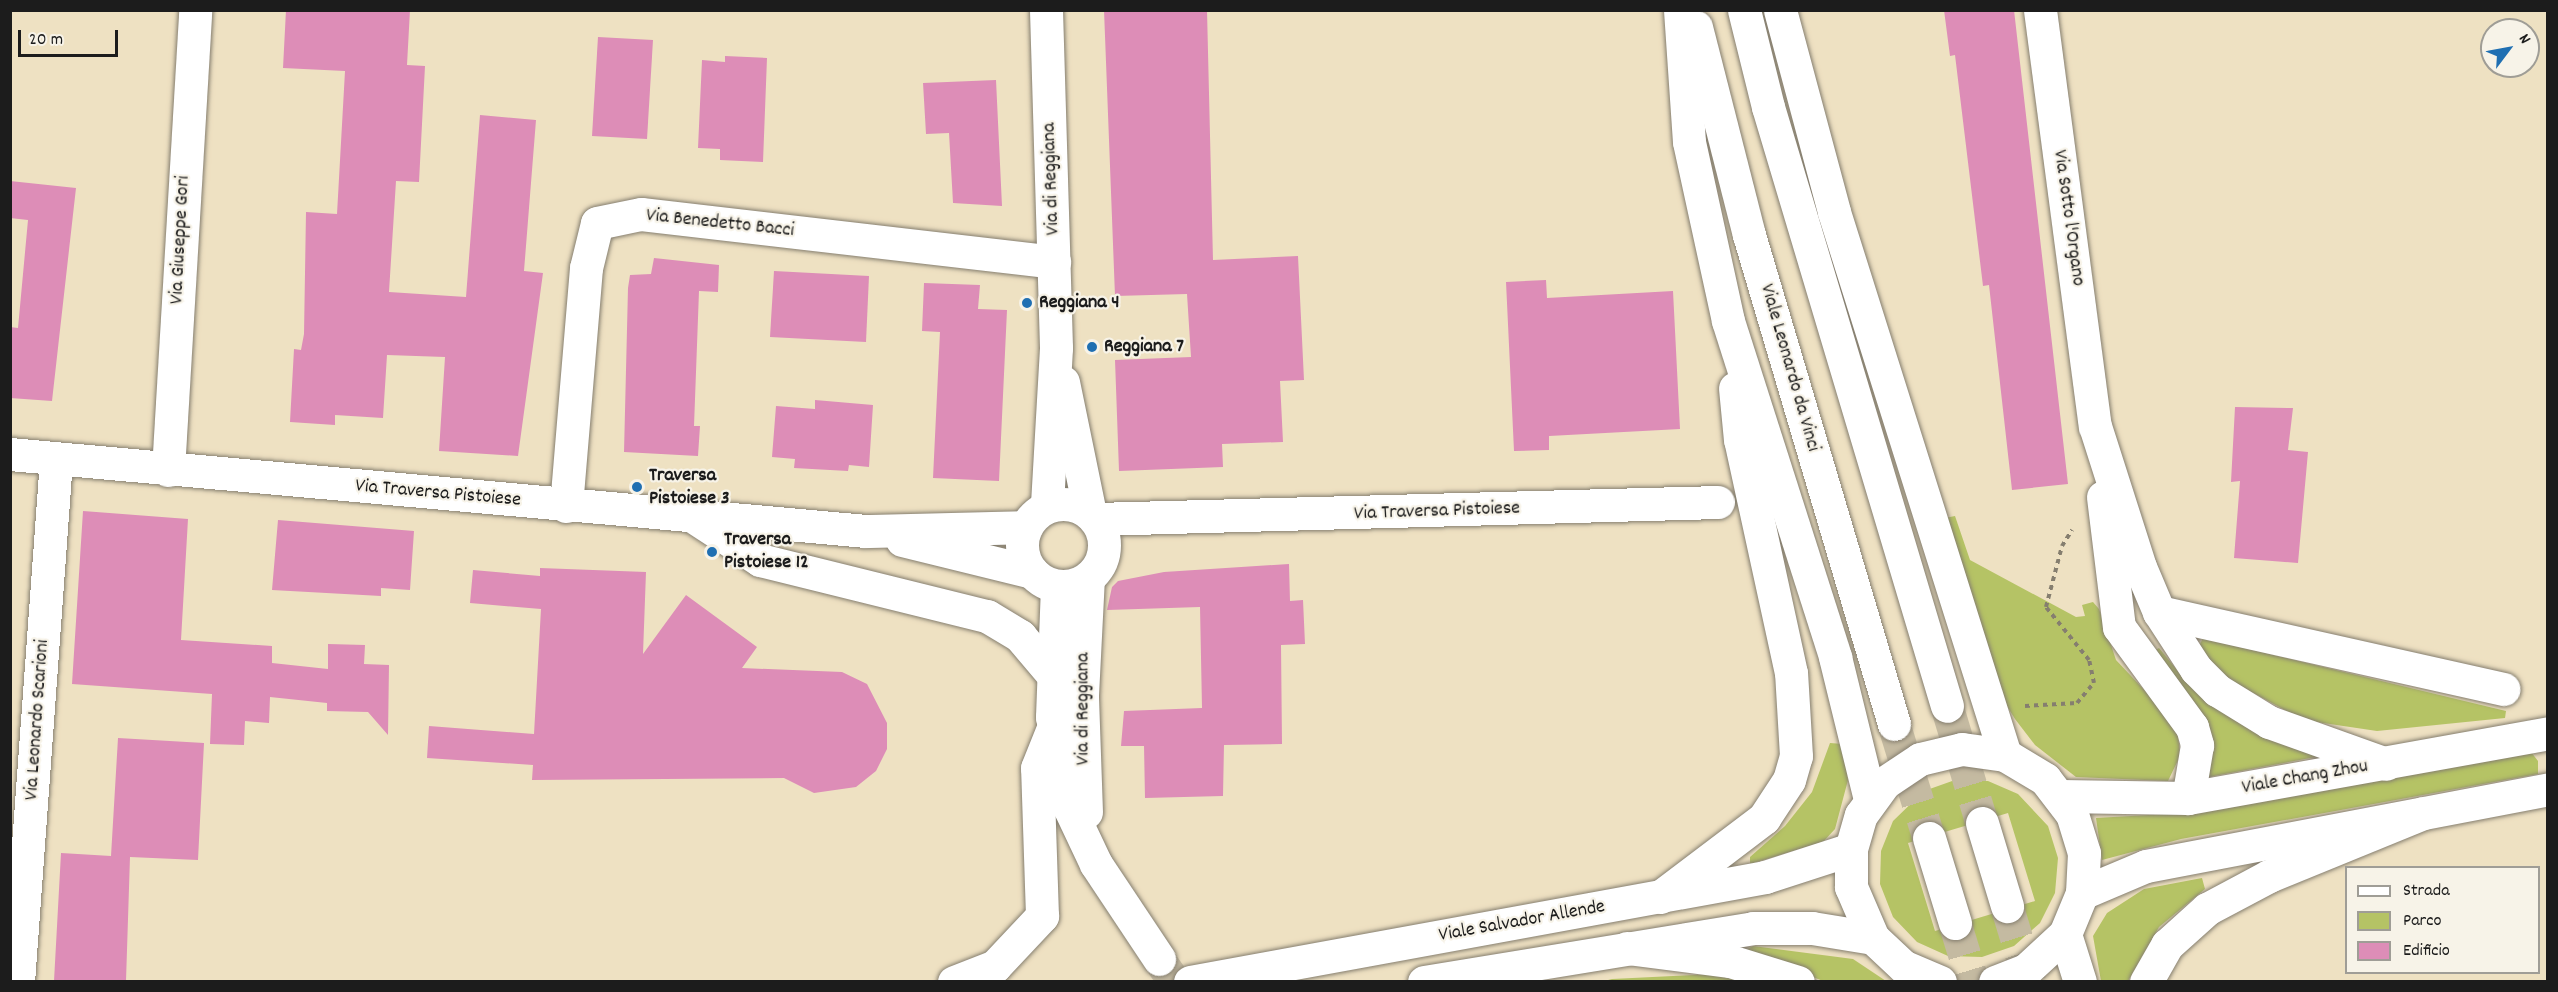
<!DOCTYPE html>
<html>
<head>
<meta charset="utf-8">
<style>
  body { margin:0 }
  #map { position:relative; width:2558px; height:992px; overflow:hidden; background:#eee1c2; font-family:Dekko,sans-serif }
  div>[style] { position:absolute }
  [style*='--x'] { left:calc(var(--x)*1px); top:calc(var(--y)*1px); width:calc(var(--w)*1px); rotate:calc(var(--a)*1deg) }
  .green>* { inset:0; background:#b5c365 }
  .building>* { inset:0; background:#dd8db7 }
  .minor-tunnel>* { height:33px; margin-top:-16.5px; transform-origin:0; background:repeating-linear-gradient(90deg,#c4baa1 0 33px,transparent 0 49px) }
  .highway-tunnel>* { height:33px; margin-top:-16.5px; transform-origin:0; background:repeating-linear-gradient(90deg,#c4baa1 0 33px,transparent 0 49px) }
  .path>* { height:4px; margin-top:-2px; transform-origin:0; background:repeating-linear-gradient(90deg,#857e6f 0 4.5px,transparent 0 9px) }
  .roads { filter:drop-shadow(0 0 2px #857e6f) drop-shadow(0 0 2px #857e6f) }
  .minor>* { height:33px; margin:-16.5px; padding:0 16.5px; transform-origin:16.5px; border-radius:16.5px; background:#fff }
  .minor>.ring { margin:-16.5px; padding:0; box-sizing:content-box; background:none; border:33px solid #fff; border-radius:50% }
  .major>* { height:33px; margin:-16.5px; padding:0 16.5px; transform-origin:16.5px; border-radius:16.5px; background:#fff }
  .highway>* { height:33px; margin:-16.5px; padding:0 16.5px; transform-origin:16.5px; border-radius:16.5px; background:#fff }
  .dots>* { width:16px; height:16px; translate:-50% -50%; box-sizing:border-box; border:3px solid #f7f3e8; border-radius:50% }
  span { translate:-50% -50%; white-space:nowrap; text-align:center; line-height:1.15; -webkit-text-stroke:4.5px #f7f3e8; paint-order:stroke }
  .street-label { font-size:20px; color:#1c1c1c }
  .poi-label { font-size:20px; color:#1c1c1c; font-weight:700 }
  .left { translate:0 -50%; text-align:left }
  .frame { position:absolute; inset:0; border:12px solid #1c1c1c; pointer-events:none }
  .legend { position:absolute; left:2345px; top:866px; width:195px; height:108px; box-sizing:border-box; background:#f7f3e8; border:2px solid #9f9d96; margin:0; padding:8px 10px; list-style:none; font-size:18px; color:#1c1c1c }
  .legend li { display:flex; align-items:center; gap:12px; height:30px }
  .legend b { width:30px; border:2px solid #9f9d96 }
  .north { position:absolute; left:2480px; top:18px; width:60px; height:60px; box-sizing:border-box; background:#f7f3e8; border:2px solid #9f9d96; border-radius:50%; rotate:58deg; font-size:16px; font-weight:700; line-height:24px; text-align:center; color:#1c1c1c }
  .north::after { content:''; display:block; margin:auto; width:21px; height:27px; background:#1f6fb2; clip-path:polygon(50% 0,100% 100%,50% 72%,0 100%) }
  .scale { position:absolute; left:18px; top:30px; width:100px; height:27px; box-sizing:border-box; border:3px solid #1c1c1c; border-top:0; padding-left:8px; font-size:18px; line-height:21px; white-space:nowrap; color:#1c1c1c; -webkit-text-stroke:4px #f7f3e8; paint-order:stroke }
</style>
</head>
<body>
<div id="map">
  <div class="green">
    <i style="clip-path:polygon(1955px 516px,1970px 560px,2076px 617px,2085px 616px,2082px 605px,2093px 602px,2099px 609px,2116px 660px,2163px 710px,2178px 734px,2180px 756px,2168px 781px,2076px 777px,2035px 745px,2015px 719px,2002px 698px,1940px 519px)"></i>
    <i style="clip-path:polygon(2203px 638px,2506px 711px,2505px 718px,2377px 731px,2303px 720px,2224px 677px,2198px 648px)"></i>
    <i style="clip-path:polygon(2159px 648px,2189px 685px,2321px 756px,2203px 778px,2147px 655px)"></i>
    <i style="clip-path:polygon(1830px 743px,1843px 744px,1848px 780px,1835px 829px,1823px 842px,1750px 864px,1750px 857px,1785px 826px,1812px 792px)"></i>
    <i style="clip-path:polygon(2531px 752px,2538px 761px,2538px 774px,2181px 839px,2102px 860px,2096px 818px,2202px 812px)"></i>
    <i style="clip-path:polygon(evenodd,1955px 780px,1988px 781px,2018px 794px,2048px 826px,2058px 858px,2055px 893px,2040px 923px,2014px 946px,1982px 957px,1948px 956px,1917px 942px,1893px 917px,1880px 884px,1881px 851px,1893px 821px,1924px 791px,1955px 780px,2008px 813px,2035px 901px,1935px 931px,1908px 843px,2008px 813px)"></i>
    <i style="clip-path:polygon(2202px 878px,2205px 889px,2159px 927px,2128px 981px,2101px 981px,2093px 936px,2107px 913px,2144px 889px)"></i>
    <i style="clip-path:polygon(1753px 946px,1853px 959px,1886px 981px,1823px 981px,1746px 950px)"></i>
    <i style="clip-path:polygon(1714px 974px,1757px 982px,1600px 982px,1612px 979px)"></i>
  </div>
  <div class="building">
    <i style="clip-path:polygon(286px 10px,410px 10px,407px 65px,425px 66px,419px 182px,396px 181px,389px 292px,466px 297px,480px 115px,536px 120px,524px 271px,543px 273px,518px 456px,439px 451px,445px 357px,387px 355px,383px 418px,335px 415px,335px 425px,290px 422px,294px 349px,301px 350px,304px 334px,306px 212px,337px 214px,345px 71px,283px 68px)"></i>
    <i style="clip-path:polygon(1104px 10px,1207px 10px,1213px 260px,1298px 256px,1304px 380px,1280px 381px,1283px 442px,1222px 444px,1223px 467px,1119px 471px,1115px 360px,1191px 357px,1187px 294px,1115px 296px)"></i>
    <i style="clip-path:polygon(1944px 10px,2014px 10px,2068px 484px,2012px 490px,1989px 285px,1983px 286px,1955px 55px,1950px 56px)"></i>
    <i style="clip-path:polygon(598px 37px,653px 40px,647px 139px,592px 136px)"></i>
    <i style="clip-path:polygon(725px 56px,767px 58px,763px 162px,720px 160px,720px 149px,698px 148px,702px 60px,725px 62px)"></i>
    <i style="clip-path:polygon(996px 80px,1002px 206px,953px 203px,949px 133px,926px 134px,923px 83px)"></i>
    <i style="clip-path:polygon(10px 181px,76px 188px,52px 401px,10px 398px,10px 327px,18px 328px,28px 220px,10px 218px)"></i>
    <i style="clip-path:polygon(654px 258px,719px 265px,718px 292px,699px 291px,694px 426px,700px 426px,698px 456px,624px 452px,628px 288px,630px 275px,651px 274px)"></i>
    <i style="clip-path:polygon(774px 271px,869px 276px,866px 342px,770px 337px)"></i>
    <i style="clip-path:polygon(1546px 280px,1547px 298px,1673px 291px,1680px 429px,1549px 436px,1549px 450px,1514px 451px,1506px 282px)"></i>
    <i style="clip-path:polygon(924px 283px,980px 285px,978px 309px,1007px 310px,999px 481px,933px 478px,940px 332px,922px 331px)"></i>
    <i style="clip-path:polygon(815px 400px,873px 405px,869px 467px,849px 465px,848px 471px,794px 468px,795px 459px,772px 457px,776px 406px,815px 409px)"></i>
    <i style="clip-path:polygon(2235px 407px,2293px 408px,2288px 450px,2308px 452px,2298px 563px,2234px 558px,2240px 481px,2231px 482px)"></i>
    <i style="clip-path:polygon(83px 511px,188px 519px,181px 640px,272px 646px,272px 663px,328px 669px,328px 644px,365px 645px,364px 664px,389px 665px,388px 735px,368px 712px,327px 711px,327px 703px,270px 697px,269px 723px,245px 721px,244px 745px,210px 744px,212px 694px,72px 684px)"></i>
    <i style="clip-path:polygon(278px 520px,414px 531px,410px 590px,381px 588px,381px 596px,272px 590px)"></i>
    <i style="clip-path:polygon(1289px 564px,1290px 601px,1303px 600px,1305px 644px,1281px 645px,1282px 744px,1224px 745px,1223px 796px,1145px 798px,1144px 746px,1121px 746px,1124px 711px,1202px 708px,1200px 607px,1107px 610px,1112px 587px,1118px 581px,1164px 572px)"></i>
    <i style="clip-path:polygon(540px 568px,646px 572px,643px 654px,686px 595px,757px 647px,742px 668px,842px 672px,867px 684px,887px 723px,887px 749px,876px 771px,856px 787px,814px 793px,784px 778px,532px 780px,533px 765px,427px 758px,429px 726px,534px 734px,541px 609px,470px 603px,473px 570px,540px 576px)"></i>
    <i style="clip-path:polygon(118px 738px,204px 743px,198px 860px,130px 857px,126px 981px,54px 981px,61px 853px,111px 856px)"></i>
  </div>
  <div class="minor-tunnel">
    <i style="--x:1159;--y:959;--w:28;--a:55"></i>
  </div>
  <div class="highway-tunnel">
    <i style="--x:1947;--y:706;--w:122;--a:73.3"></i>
    <i style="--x:1894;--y:724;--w:119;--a:72.9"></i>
    <i style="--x:2007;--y:906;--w:79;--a:73.2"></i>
    <i style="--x:1955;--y:923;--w:62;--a:73"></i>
  </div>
  <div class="path">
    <i style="--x:2025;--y:706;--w:52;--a:-3.3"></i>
    <i style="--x:2077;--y:703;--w:26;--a:-50"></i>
    <i style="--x:2094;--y:683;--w:24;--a:-102"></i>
    <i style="--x:2089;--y:660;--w:68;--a:-129.1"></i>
    <i style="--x:2046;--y:607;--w:63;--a:-75.3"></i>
    <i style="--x:2062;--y:546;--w:19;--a:-58"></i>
  </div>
  <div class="roads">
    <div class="minor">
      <i style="--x:1046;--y:10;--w:338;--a:88.3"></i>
      <i style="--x:1056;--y:348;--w:158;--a:93.3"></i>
      <i style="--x:2040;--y:10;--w:420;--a:82.5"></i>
      <i style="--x:1063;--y:382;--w:134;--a:78.4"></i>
      <i style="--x:10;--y:454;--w:859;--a:5.14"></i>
      <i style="--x:866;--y:531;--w:160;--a:-1.4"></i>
      <i style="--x:168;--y:470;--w:461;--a:-86.6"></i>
      <i class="ring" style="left:1022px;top:504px;width:49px;height:49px"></i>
      <i style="--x:566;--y:506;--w:239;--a:-85.2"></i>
      <i style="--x:586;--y:268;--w:46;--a:-76.3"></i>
      <i style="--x:597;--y:223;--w:45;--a:-11.6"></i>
      <i style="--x:641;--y:214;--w:416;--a:6.6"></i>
      <i style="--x:697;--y:519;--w:75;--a:33.1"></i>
      <i style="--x:760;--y:560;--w:234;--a:13.9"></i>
      <i style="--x:987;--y:616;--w:39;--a:31"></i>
      <i style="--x:1020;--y:636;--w:50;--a:49.9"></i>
      <i style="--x:1095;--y:519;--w:623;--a:-1.56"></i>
      <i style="--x:902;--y:540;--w:134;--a:13.8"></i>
      <i style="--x:1057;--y:586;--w:131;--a:92.2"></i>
      <i style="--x:1052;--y:717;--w:92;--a:79.3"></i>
      <i style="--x:1069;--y:807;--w:63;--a:64.7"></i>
      <i style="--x:1096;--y:864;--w:114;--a:56.4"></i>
      <i style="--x:2159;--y:612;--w:353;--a:12.6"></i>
      <i style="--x:1086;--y:812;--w:117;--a:-92"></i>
      <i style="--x:1082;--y:695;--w:117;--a:-87.1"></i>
      <i style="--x:18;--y:982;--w:524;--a:-85.84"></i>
    </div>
    <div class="major">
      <i style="--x:2095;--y:426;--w:148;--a:72.3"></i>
      <i style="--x:2140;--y:567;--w:49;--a:67.1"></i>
      <i style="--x:2159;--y:612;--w:68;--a:57"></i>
      <i style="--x:2196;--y:669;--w:30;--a:45"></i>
      <i style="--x:2217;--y:690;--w:61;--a:31.6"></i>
      <i style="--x:2269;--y:722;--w:124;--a:19.7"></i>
      <i style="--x:2103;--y:497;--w:131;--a:83"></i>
      <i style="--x:2119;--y:627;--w:124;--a:53.9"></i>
      <i style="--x:2192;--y:727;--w:19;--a:74"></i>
      <i style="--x:2197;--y:745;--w:54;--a:99.6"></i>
      <i style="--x:2061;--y:796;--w:127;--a:0.9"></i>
      <i style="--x:2188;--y:798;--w:366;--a:-10.2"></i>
      <i style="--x:2082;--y:893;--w:69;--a:-22.9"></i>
      <i style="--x:2146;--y:866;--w:409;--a:-10.8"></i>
      <i style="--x:954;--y:982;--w:44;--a:-21.3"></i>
      <i style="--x:995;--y:966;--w:69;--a:-46.8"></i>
      <i style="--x:1042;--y:916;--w:148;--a:-91.9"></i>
      <i style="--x:1037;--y:768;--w:43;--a:-68.2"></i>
      <i style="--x:1190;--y:982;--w:585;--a:-10.35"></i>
      <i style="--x:1765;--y:877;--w:90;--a:-18"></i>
      <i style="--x:1424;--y:982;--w:333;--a:-9.3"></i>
      <i style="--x:1753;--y:928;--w:59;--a:0"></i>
      <i style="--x:1812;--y:928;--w:62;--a:9.3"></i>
      <i style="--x:1940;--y:982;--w:39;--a:-157"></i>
      <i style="--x:1904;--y:967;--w:42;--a:-136.9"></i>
      <i style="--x:1873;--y:938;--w:56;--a:-113.3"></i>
      <i style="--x:1851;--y:887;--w:38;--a:-90"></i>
      <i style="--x:1851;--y:849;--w:35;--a:-74"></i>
      <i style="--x:1861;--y:815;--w:39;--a:-54"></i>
      <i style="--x:1884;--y:783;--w:43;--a:-33.7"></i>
      <i style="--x:1920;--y:759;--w:43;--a:-13.4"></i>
      <i style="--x:1962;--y:749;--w:43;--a:7.9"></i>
      <i style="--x:2005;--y:755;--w:47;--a:31"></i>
      <i style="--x:2045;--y:779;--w:44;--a:52.4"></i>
      <i style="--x:2072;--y:814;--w:41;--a:72.9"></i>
      <i style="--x:2084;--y:853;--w:40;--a:92.9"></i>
      <i style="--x:2082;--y:893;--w:44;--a:112.5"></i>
      <i style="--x:2065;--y:934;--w:53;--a:137.3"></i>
      <i style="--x:2026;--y:970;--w:33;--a:159"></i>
    </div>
    <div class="highway">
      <i style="--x:1680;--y:10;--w:132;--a:86.1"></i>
      <i style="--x:1689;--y:142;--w:183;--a:77.7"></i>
      <i style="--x:1728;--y:321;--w:353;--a:72.3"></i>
      <i style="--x:1835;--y:657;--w:146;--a:76.2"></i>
      <i style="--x:1744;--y:10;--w:100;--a:76.1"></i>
      <i style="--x:1768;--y:107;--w:625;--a:73.36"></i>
      <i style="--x:1780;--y:10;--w:209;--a:75"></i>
      <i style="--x:1834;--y:212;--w:569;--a:72.52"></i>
      <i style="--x:1696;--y:27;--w:215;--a:75.7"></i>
      <i style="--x:1749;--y:235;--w:510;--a:73.48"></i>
      <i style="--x:1982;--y:823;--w:87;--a:73.2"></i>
      <i style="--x:1929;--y:838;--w:89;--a:73"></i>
      <i style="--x:1660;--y:897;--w:131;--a:-37.2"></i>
      <i style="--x:1764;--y:818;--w:45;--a:-56.7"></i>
      <i style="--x:1789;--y:780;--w:25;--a:-74"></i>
      <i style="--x:1796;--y:756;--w:83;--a:-93.4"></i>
      <i style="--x:1791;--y:673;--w:239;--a:-102.3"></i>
      <i style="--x:1740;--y:440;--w:52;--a:-95.5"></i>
      <i style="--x:2065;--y:934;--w:50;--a:72.6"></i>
      <i style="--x:1627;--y:948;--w:104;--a:7.2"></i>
      <i style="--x:1730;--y:961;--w:71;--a:17.2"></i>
      <i style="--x:1923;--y:977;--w:5;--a:79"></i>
      <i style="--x:2146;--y:982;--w:43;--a:-60.4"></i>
      <i style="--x:2167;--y:945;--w:54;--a:-42"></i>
      <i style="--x:2207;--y:909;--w:70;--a:-28"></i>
      <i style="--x:2269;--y:876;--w:166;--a:-22.2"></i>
    </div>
  </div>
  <div class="dots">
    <i style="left:1027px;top:303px;background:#1f6fb2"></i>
    <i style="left:1092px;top:347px;background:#1f6fb2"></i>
    <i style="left:637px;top:487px;background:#1f6fb2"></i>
    <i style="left:712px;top:552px;background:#1f6fb2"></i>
  </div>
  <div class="street-label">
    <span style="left:1052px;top:179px;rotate:-92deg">Via di Reggiana</span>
    <span style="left:2068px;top:218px;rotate:82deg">Via Sotto l'Organo</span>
    <span style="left:720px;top:224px;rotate:6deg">Via Benedetto Bacci</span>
    <span style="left:181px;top:240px;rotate:-87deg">Via Giuseppe Gori</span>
    <span style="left:1789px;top:368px;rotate:74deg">Viale Leonardo da Vinci</span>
    <span style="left:438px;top:494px;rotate:5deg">Via Traversa Pistoiese</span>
    <span style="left:1437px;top:512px;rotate:-2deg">Via Traversa Pistoiese</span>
    <span style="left:1084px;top:709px;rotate:-90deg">Via di Reggiana</span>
    <span style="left:38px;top:720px;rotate:-86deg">Via Leonardo Scarioni</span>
    <span style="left:2305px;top:778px;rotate:-10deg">Viale Chang Zhou</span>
    <span style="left:1522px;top:922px;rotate:-10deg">Viale Salvador Allende</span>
  </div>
  <div class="poi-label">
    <span class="left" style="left:1039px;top:303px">Reggiana 4</span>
    <span class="left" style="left:1104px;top:347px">Reggiana 7</span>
    <span class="left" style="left:649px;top:488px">Traversa<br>Pistoiese 3</span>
    <span class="left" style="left:724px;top:552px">Traversa<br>Pistoiese 12</span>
  </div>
  <div class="frame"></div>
  <ul class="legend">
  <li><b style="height:8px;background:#fff"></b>Strada</li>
  <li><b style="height:16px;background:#b5c365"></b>Parco</li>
  <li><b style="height:16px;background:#dd8db7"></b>Edificio</li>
  </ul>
  <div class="north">N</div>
  <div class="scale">20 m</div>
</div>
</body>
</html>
